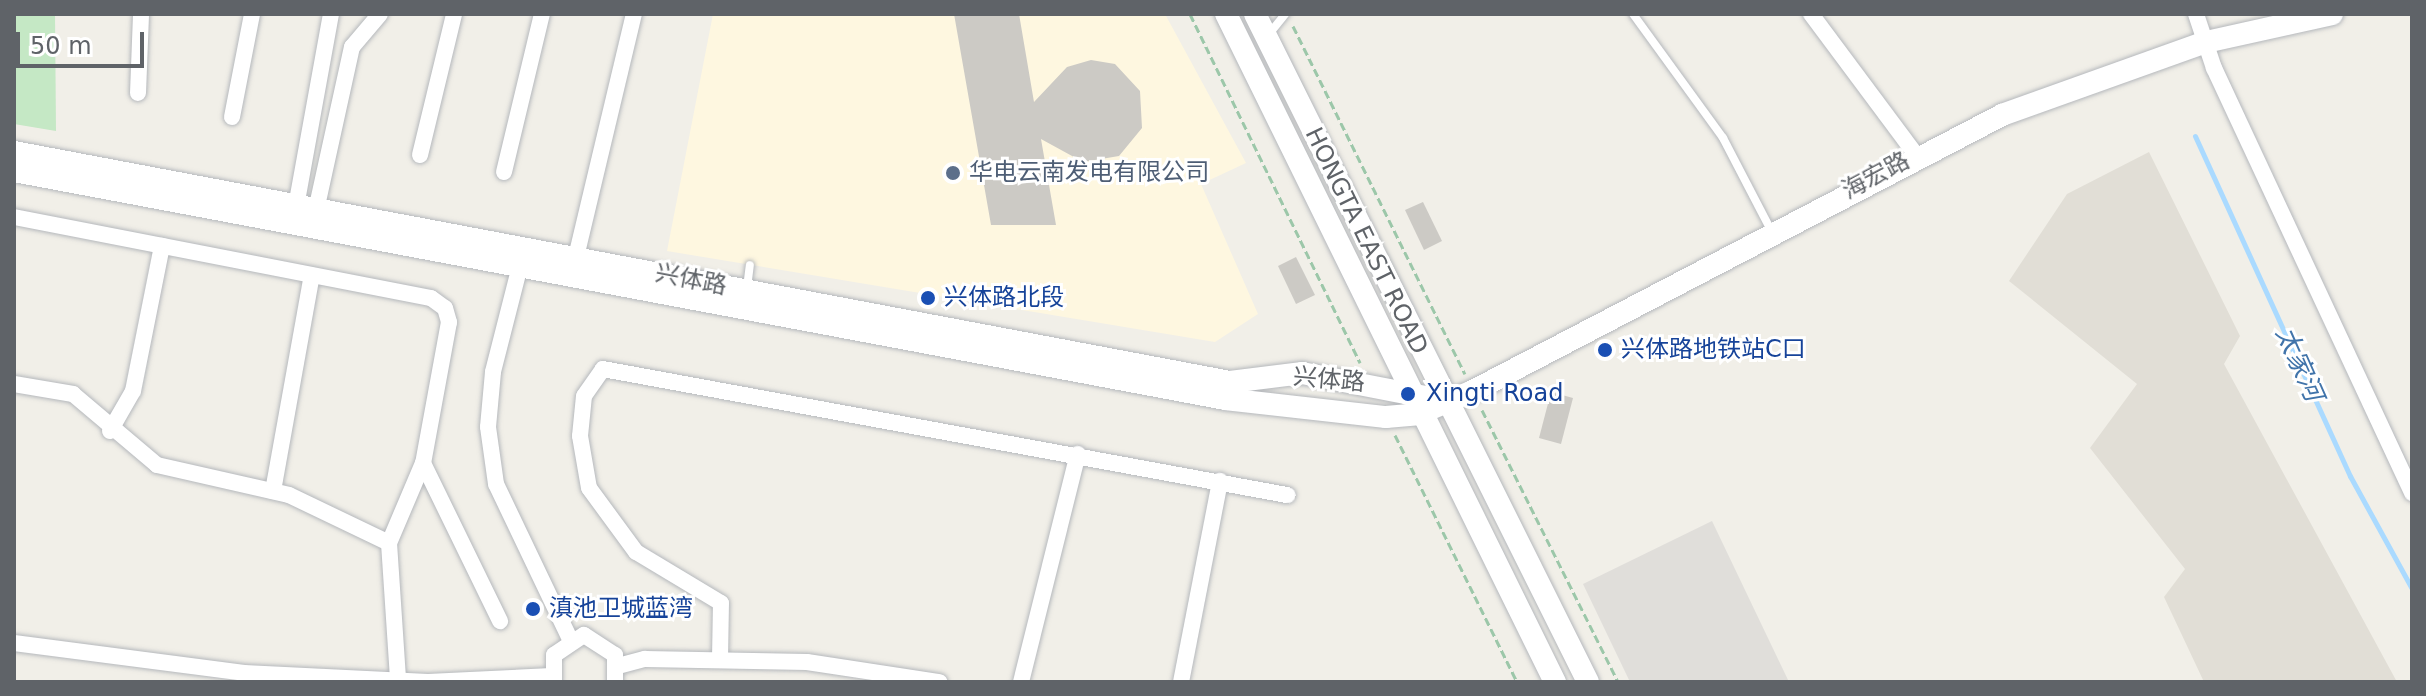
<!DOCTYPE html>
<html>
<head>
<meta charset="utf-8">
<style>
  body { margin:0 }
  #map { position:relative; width:2426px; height:696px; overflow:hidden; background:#f1efe8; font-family:"DejaVu Sans","Noto Sans SC",sans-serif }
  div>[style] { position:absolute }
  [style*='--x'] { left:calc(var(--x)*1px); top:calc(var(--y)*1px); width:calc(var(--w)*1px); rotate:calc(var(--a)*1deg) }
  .commercial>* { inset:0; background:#fef7e0 }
  .industrial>* { inset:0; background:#e0deda }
  .education>* { inset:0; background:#e1ded6 }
  .green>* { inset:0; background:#c5e8c5 }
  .stream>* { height:5px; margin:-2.5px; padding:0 2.5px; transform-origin:2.5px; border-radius:2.5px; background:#aadaff }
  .building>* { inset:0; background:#cccac5 }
  .path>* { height:3px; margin-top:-1.5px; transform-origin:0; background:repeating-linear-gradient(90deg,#9cc7a9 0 8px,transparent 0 12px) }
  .roads { filter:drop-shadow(0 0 2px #b5b8bc) drop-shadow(0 0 2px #b5b8bc) }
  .lane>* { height:8px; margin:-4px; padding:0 4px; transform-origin:4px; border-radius:4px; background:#fff }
  .street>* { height:16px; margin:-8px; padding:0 8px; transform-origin:8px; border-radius:8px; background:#fff }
  .secondary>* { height:22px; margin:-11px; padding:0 11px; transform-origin:11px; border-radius:11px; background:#fff }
  .dots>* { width:22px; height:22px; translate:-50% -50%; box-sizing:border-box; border:4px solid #fff; border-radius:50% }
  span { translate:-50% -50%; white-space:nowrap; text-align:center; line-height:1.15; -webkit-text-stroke:6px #fff; paint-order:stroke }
  .service-label { font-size:24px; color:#4e5e75 }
  .left { translate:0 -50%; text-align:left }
  .street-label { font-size:24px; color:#5f6368 }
  .transit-label { font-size:24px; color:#164399 }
  .water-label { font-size:26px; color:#4174aa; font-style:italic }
  .frame { position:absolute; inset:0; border:16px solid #5f6368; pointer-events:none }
  .scale { position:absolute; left:16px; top:32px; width:128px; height:36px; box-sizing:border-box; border:4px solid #5f6368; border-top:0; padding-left:10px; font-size:24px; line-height:28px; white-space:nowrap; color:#5f6368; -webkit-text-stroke:6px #fff; paint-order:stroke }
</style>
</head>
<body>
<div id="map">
  <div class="commercial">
    <i style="clip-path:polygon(713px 14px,1165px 14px,1246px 163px,1201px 184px,1258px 314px,1215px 342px,667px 251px)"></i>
  </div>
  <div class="industrial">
    <i style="clip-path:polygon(1712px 521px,1789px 682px,1630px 682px,1583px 584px)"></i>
  </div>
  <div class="education">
    <i style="clip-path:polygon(2149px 152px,2240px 336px,2224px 364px,2397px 682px,2204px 682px,2164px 597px,2185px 569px,2090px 448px,2137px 384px,2009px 281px,2067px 194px)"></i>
  </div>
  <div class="green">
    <i style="clip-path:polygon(14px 14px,55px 14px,56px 131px,14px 124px)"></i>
  </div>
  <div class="stream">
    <i style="--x:2195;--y:136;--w:374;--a:65.5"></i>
    <i style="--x:2350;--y:476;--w:129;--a:61.2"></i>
  </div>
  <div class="building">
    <i style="clip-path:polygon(954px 14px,1019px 14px,1034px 102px,1067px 67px,1091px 60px,1115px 64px,1140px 91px,1142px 128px,1119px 156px,1083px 162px,1041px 139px,1056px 225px,991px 225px)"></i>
    <i style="clip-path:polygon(1423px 202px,1442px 241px,1424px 250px,1405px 210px)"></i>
    <i style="clip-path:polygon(1296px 257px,1315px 295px,1296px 304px,1278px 266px)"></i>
    <i style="clip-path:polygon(1551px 392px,1573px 398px,1561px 444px,1539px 438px)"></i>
  </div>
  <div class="path">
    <i style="--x:1190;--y:14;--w:388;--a:64"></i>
    <i style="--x:1293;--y:26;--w:388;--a:63.7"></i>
    <i style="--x:1482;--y:410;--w:304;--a:63.4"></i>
    <i style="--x:1395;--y:435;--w:275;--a:63.7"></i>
  </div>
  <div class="roads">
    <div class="lane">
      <i style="--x:1633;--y:14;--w:153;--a:54"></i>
      <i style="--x:1723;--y:138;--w:106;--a:62.5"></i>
      <i style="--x:1269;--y:34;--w:26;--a:-51"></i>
      <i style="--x:747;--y:288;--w:23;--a:-83"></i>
    </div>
    <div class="street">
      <i style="--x:1811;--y:14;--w:176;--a:53.3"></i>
      <i style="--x:2196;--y:14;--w:57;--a:71.6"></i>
      <i style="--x:2214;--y:68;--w:469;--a:65"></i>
      <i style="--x:138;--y:93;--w:79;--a:-87.8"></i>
      <i style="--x:232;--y:117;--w:105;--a:-79"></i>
      <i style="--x:420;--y:155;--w:145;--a:-76.4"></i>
      <i style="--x:504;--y:172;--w:163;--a:-76.5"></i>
      <i style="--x:295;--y:212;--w:201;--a:-79.7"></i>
      <i style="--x:308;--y:215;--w:13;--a:-45"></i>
      <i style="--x:317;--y:206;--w:163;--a:-77.6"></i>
      <i style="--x:352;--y:47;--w:43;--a:-49.7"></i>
      <i style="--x:14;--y:217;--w:425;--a:11"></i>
      <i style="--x:431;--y:298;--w:17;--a:36"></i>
      <i style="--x:445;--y:308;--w:15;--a:74"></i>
      <i style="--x:449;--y:322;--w:143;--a:100.4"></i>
      <i style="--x:423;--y:463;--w:87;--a:113"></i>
      <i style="--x:389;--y:543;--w:137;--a:86.2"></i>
      <i style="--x:576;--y:257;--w:250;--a:-76.6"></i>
      <i style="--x:522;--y:258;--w:118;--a:104.3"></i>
      <i style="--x:493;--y:372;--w:55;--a:95.2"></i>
      <i style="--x:488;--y:427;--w:58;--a:82"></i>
      <i style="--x:496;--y:484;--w:172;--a:64.5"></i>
      <i style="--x:14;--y:384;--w:60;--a:9.6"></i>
      <i style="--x:73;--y:394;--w:110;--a:40.2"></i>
      <i style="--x:157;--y:465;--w:135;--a:12.8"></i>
      <i style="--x:289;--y:495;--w:111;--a:25.6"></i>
      <i style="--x:110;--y:431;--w:46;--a:-60.1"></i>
      <i style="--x:133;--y:391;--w:148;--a:-78.7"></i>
      <i style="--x:423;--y:463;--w:176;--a:64"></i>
      <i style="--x:273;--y:491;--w:219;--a:-79.8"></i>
      <i style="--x:14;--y:643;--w:232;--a:7.4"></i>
      <i style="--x:244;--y:673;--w:184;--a:2.8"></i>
      <i style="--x:428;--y:682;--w:124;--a:-2.8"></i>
      <i style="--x:720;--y:659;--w:56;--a:-89"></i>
      <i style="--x:721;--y:603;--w:99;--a:-149"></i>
      <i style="--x:636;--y:552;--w:79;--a:-126.3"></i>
      <i style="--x:589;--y:488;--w:53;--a:-99.8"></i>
      <i style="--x:580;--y:436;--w:40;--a:-84.3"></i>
      <i style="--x:584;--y:396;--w:33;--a:-55"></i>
      <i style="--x:603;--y:369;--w:696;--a:10.44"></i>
      <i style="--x:618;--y:666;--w:28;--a:-15"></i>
      <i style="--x:645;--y:659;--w:162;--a:1.1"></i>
      <i style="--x:807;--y:662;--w:134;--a:8.6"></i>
      <i style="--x:554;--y:682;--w:27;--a:-90"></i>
      <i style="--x:554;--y:655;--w:36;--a:-34"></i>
      <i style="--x:584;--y:635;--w:37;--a:33"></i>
      <i style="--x:615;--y:655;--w:27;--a:90"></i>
      <i style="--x:1021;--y:682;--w:235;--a:-76"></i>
      <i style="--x:1181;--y:682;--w:205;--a:-79"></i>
    </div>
    <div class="secondary">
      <i style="--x:1226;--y:14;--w:745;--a:63.78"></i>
      <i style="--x:1255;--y:14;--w:746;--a:63.5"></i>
      <i style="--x:14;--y:152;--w:1238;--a:10.71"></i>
      <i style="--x:1230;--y:382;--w:73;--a:-7.1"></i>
      <i style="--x:1302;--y:373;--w:147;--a:11"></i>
      <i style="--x:14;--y:171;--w:1232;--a:10.66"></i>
      <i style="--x:1225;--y:399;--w:162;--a:6.4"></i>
      <i style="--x:1386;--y:417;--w:32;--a:-5"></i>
      <i style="--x:1418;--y:414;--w:60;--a:-22.7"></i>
      <i style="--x:1473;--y:391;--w:597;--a:-27.55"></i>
      <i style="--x:2002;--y:115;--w:217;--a:-19.7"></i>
      <i style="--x:2206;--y:42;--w:129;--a:-12.5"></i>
    </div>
  </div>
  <div class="dots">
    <i style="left:953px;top:173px;background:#5c6f8a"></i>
    <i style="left:928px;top:298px;background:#1a4fb4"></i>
    <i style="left:1605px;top:350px;background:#1a4fb4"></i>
    <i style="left:1408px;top:394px;background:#1a4fb4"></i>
    <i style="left:533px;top:609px;background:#1a4fb4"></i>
  </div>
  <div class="service-label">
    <span class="left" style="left:969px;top:173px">华电云南发电有限公司</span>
  </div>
  <div class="street-label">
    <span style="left:1876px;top:176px;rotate:-28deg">海宏路</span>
    <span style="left:1366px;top:241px;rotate:64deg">HONGTA EAST ROAD</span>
    <span style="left:691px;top:280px;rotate:11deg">兴体路</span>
    <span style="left:1329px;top:380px;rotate:5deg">兴体路</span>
  </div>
  <div class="transit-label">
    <span class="left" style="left:944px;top:298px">兴体路北段</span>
    <span class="left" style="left:1621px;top:350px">兴体路地铁站C口</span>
    <span class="left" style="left:1426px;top:394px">Xingti Road</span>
    <span class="left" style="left:549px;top:609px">滇池卫城蓝湾</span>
  </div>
  <div class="water-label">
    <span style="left:2299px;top:364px;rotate:66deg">太家河</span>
  </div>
  <div class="frame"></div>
  <div class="scale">50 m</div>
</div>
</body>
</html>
